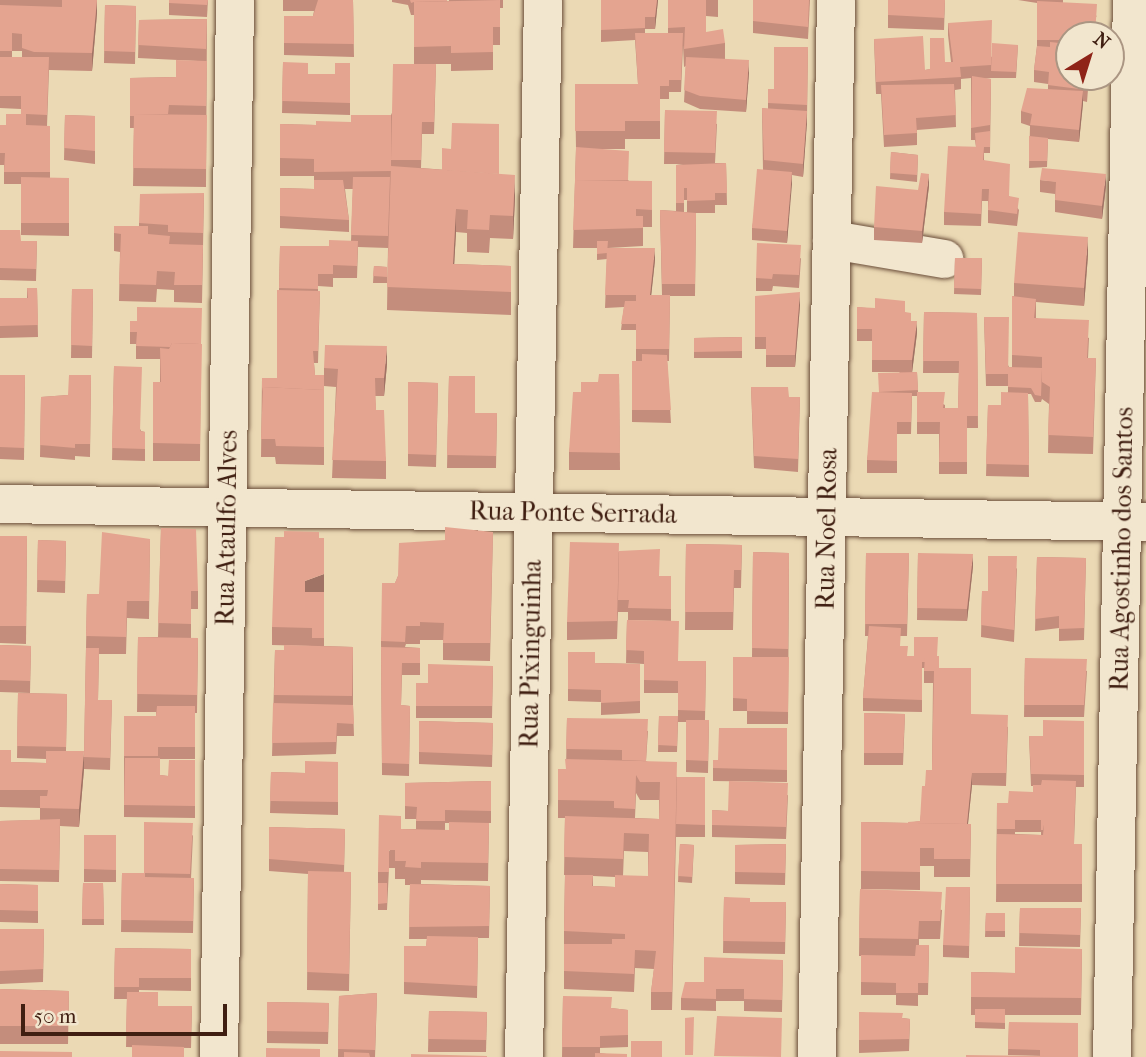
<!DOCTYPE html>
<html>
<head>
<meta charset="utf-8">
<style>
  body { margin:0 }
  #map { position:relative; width:1146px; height:1057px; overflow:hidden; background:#ebd9b4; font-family:"IM FELL French Canon",serif }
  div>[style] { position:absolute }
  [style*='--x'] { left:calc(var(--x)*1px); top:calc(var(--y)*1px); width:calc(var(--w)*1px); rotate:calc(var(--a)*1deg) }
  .roads { filter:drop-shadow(0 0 2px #6b4e3a) drop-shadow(0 0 2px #6b4e3a) }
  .minor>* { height:38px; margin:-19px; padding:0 19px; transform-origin:19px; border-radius:19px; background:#f2e6ce }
  .wall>* { inset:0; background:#c48d7c }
  .shaded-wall>* { inset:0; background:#a07365 }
  .building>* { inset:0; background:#e4a490 }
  span { translate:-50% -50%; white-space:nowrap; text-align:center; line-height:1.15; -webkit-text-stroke:6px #f2e6ce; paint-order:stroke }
  .street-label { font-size:26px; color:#401f12 }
  .north { position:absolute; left:1055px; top:21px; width:70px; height:70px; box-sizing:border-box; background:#f2e6ce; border:2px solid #ab9683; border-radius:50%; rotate:38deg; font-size:19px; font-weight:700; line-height:28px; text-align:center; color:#401f12 }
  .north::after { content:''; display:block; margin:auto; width:24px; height:32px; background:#8f2418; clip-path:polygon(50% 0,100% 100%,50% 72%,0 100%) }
  .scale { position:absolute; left:21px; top:1004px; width:206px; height:32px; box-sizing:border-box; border:4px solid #401f12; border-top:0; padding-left:9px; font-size:21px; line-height:24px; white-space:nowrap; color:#401f12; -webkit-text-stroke:5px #f2e6ce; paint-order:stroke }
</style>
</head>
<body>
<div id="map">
  <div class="roads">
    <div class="minor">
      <i style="--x:832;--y:240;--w:114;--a:9.6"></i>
      <i style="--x:0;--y:504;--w:1146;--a:0.9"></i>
      <i style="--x:219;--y:1057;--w:1057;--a:-89.13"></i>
      <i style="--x:524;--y:1057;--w:1057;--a:-88.97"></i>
      <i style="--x:817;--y:1057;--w:1057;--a:-88.97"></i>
      <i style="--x:1112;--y:1057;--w:1057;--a:-88.92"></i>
    </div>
  </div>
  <div class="wall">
    <i style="clip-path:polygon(evenodd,0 0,97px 0,97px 13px,92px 71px,49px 70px,47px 126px,50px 126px,50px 178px,69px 178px,69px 236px,21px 235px,21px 184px,4px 184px,4px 165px,0 165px,0 125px,6px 125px,21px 114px,21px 109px,0 108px,0 0,12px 51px,22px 51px,22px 57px,12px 57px,12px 51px)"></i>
    <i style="clip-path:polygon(169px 0,208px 0,207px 17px,169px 15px)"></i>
    <i style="clip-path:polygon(283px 0,353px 0,354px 57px,284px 55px,284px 16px,313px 16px,314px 11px,283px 11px)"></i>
    <i style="clip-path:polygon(392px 0,447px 0,447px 1px,449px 1px,449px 0,503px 0,503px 8px,500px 8px,500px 45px,493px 45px,493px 70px,451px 71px,451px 64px,436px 64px,434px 134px,422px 134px,421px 168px,499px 174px,515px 198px,513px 239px,490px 238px,489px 253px,467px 252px,467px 233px,456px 232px,454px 264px,511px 266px,511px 315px,387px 310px,388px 248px,358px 247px,357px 278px,333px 278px,333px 287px,318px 286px,318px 291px,320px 291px,318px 363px,314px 363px,315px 375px,324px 375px,324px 368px,387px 364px,384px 396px,375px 396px,376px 410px,386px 461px,386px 479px,332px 478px,336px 387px,324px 386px,324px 465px,276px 464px,275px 457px,261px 457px,262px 378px,277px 378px,280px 246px,329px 246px,351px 241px,353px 189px,345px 189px,349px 220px,349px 232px,280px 228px,280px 188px,314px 189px,314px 176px,280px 176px,280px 124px,316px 125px,351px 122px,391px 115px,414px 64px,414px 15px,411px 15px,408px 5px,392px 2px)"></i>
    <i style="clip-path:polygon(evenodd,601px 0,658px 0,655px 29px,645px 29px,645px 33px,668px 33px,668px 0,718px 0,718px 17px,706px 16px,706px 32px,725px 43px,725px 59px,749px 72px,746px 112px,700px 109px,684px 102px,686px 66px,684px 67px,683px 45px,681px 92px,669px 92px,669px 99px,660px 99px,660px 139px,625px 139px,625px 149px,599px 149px,629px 181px,652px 181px,652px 227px,643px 227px,643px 246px,608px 248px,655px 260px,651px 295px,662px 295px,660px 210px,676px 211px,676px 165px,683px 164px,664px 164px,665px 110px,717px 124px,715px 163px,726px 163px,727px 205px,715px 205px,715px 213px,696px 213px,695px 296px,670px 296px,669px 361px,667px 361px,671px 423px,632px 422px,632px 361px,636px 361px,636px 330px,621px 330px,624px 307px,605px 308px,607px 259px,597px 260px,597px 248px,573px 248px,576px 149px,575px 84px,638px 84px,635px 40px,601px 42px,601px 0,684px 200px,687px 200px,687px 212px,684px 212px,684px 200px)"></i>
    <i style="clip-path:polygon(753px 0,810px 0,808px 39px,753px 33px)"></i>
    <i style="clip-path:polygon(888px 0,945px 0,944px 30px,888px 28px)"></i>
    <i style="clip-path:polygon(1018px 0,1063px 0,1063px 3px,1097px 16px,1069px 35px,1069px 77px,1089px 77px,1087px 102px,1083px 101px,1079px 142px,1048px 139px,1047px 167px,1029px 168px,1030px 126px,1021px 123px,1021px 111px,1048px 89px,1048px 84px,1034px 82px,1034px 70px,1037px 46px,1037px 3px)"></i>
    <i style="clip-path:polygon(105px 5px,136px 6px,135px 64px,104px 63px)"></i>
    <i style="clip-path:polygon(207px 19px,206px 187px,133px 186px,134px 128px,130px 128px,130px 78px,176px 77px,198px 61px,138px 58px,139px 20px)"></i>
    <i style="clip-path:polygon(948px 23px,991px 57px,1018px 45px,1016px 78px,983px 78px,991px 79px,990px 153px,984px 153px,984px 160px,1019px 210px,1017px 226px,988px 223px,988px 201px,982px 201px,981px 226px,944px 225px,944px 212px,976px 147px,975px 140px,971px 140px,971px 78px,961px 79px,961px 89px,955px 90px,956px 127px,917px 130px,917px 145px,884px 147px,881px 94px,876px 94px,874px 39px,925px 70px,930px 69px,945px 62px,951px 62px,948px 35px)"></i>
    <i style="clip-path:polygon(808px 47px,807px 118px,803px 177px,792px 175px,787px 243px,752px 240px,752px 228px,763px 170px,762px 108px,768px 109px,768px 89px,774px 89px)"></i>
    <i style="clip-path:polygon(283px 62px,308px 74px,335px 74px,350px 63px,350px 115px,282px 113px)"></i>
    <i style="clip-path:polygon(65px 115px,95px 116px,95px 164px,64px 160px)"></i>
    <i style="clip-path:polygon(891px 152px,918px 155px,917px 182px,890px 179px)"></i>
    <i style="clip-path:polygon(1040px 180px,1106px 186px,1102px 219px,1055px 212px,1055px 194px,1040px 192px)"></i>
    <i style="clip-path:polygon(929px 186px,922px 243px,874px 240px,874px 227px,918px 190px)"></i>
    <i style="clip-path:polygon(204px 193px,202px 303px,174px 302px,174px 290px,157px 289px,156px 302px,119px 301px,120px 252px,114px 251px,114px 226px,139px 226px,139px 223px)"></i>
    <i style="clip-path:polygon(0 230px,21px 241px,37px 241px,36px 281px,0 280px)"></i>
    <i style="clip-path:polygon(1088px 255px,1084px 306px,1036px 302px,1036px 318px,1089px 338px,1088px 358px,1096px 358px,1093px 454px,1048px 453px,1049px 404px,1042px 399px,1041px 402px,1035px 402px,1031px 394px,1028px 394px,1029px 477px,986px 476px,988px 405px,1001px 405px,1008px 392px,1008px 386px,986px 386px,984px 317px,1009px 367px,1012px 367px,1012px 296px,1014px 296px,1014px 283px)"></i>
    <i style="clip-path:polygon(801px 258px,799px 288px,773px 286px,772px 291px,756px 291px,756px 278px)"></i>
    <i style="clip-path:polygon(955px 258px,982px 258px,981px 295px,954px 294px)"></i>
    <i style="clip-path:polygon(374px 266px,387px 267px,387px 283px,373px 283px)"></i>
    <i style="clip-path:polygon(27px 288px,37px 288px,38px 337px,0 338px,0 298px,27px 298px)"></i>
    <i style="clip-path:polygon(72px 289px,93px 289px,92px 358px,71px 358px)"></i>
    <i style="clip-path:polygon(755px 296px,800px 305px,795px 367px,766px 367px,766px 349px,755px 349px)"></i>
    <i style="clip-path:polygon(857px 307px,905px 312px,917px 333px,912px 372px,917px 372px,918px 392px,945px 405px,945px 408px,958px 408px,959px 373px,923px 373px,924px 312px,977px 313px,978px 428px,967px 428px,967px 474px,939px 474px,939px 434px,917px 434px,917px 396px,912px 396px,911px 434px,897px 434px,897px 473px,867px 473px,867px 460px,879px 392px,900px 372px,872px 372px,872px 341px,857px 341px)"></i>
    <i style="clip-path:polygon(130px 321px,201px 344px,200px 461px,153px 461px,153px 382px,160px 382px,160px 359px,136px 359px,136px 344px,130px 344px)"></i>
    <i style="clip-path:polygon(742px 337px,742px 358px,694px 358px,694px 338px)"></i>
    <i style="clip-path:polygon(114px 366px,141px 431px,145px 432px,145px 461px,112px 460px)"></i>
    <i style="clip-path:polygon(619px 374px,620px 470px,569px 470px,569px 452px,581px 392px,598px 382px)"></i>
    <i style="clip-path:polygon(0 375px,25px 375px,24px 460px,0 459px)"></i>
    <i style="clip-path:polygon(91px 375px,90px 457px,75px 456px,75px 460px,40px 457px,41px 397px,68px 395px)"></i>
    <i style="clip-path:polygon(449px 376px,475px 413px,497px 413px,496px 468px,447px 468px)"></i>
    <i style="clip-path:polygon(408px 382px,438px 383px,436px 467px,408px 466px)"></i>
    <i style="clip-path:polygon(751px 387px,789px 397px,800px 397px,798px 472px,754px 468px)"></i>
    <i style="clip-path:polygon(161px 528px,198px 591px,198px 609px,191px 609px,191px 638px,198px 638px,197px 713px,195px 713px,195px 759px,160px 759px,160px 775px,168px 776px,195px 760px,195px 818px,124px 817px,124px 716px,156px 716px,156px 712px,137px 712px,138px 637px,158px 637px)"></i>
    <i style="clip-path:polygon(493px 532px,490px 661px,443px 660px,443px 640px,420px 640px,420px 644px,406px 644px,405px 647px,420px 648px,420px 675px,402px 675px,401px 705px,410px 706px,409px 776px,382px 775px,381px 641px,395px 583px,398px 576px,445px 540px)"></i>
    <i style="clip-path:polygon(0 536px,27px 536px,26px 644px,0 643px)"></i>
    <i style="clip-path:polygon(150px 539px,149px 619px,127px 618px,126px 654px,99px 654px,98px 700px,112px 700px,110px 770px,84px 769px,79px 827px,60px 826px,59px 882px,0 881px,0 821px,40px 820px,40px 808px,0 807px,0 750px,11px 762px,46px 763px,46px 759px,17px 758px,18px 693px,67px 694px,66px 751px,84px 757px,87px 594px,99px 594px)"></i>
    <i style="clip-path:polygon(38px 540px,66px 541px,65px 593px,37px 592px)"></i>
    <i style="clip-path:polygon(686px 544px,742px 545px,741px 588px,734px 588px,733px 630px,685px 630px)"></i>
    <i style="clip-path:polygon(619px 551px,659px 576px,671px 576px,671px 621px,628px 620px,628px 612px,618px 612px,617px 639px,567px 640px,567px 622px)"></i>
    <i style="clip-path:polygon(753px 552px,789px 553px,788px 724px,747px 724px,747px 711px,733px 711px,733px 657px,752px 657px)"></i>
    <i style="clip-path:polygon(866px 553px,909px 553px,907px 636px,900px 636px,900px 646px,907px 656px,937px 656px,939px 668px,971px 714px,1008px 727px,1006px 786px,972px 785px,968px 824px,971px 824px,970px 877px,934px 877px,934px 866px,920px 866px,920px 890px,861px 889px,861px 822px,908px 823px,920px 821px,925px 786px,932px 770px,933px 683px,924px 683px,924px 668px,922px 668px,922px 712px,863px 711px,863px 698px,868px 636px,865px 636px)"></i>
    <i style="clip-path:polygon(918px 553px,973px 566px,967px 621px,917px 620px)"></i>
    <i style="clip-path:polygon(1037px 557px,1086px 558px,1084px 640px,1059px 641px,1059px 628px,1035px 631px)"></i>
    <i style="clip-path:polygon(1017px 568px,1014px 642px,981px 637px,982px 591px,988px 591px)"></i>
    <i style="clip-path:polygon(324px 592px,324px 646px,353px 647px,353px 705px,354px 736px,337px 736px,336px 754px,272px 756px,275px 650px,284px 650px,312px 646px,272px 645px,272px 627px)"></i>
    <i style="clip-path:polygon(627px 620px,678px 661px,706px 661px,705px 720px,709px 720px,708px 773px,686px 772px,686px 722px,678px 722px,677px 752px,658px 752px,659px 716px,678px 716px,678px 693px,644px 693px,644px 664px,626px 663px)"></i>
    <i style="clip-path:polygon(0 645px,31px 646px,30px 693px,0 692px)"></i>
    <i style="clip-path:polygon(568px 652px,595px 663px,640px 664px,640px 713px,601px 715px,601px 702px,568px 701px)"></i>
    <i style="clip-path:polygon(1025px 658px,1087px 671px,1084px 717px,1024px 717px)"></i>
    <i style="clip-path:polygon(493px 666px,492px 718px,416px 718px,416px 683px,428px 683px)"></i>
    <i style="clip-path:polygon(864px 713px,905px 714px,903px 765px,864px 765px)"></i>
    <i style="clip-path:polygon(evenodd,567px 718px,648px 731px,646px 761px,677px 777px,705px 777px,705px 837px,676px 837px,672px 1010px,651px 1010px,651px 992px,654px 969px,635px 968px,634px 992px,564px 989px,564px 931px,565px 875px,564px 875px,565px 818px,558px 818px,558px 800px,566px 769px,567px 718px,636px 793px,640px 800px,659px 800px,659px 819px,635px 818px,636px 793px,567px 718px,624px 851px,648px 852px,648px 876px,623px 876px,624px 851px,567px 718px,593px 876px,615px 877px,615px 887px,593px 886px,593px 876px)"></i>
    <i style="clip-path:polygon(419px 721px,493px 723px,492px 767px,419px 764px)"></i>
    <i style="clip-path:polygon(evenodd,1084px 721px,1084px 787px,1076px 787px,1074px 844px,1082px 844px,1082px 902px,996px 902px,997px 803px,1008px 803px,1033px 792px,1033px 786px,1031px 786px,1029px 736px,1043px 736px,1084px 721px,1015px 832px,1041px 832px,1041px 835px,1015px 834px,1015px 832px)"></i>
    <i style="clip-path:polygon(787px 728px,787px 782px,713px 781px,713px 760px,718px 760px)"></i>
    <i style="clip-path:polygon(338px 762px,338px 815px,270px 813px,271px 772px,305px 773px)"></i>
    <i style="clip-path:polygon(evenodd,491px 781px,491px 823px,489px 823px,488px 881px,421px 880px,421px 884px,490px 886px,489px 938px,478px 938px,477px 998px,404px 994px,404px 946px,426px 946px,427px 939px,409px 939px,410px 885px,405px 885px,405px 879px,395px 879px,395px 868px,389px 868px,387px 910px,378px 910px,378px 872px,401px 829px,416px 829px,416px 819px,405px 819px,405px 783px,491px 781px,445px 823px,449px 823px,449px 830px,445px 830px,445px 823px)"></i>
    <i style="clip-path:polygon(788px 795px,786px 839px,712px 837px,712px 810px,728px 811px)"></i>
    <i style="clip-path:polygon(269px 827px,345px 829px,344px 872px,351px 872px,349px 991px,307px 990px,308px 874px,269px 871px)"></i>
    <i style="clip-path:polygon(84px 835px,116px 835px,116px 882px,84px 882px)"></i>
    <i style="clip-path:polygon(193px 835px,191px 878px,194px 878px,193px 933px,121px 932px,122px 873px,144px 873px)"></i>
    <i style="clip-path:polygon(680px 844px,694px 845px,692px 883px,678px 882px)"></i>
    <i style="clip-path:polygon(786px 844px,785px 885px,735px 884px,735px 845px)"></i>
    <i style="clip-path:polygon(83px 883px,103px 883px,104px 925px,82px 925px)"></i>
    <i style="clip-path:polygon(0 884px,38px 885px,38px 923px,0 922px)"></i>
    <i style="clip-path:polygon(970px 887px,969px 958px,943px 957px,943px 945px)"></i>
    <i style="clip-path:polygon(860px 889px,942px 910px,940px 939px,919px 939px,919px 945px,929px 945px,928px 995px,918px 995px,918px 1006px,896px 1005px,896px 995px,861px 995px,861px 956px,859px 956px)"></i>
    <i style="clip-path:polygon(724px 897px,750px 902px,786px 902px,785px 954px,723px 953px)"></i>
    <i style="clip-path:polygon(1020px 908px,1081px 908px,1080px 947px,1019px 946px)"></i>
    <i style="clip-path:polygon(986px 913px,1005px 913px,1005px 937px,985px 937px)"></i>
    <i style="clip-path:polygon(0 929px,44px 929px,43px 982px,0 984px)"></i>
    <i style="clip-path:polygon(115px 948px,191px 949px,191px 991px,139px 990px,139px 992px,158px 1006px,192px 1006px,191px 1048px,126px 1047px,127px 999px,114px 999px)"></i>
    <i style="clip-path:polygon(1082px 949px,1081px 1015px,1005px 1015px,1005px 1029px,975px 1028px,975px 1015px,971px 1015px,971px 972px,1015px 973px)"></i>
    <i style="clip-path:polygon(783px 960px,782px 1012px,744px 1011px,744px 1001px,716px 1001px,716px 1011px,681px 1010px,681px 998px,704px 982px)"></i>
    <i style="clip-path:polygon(0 989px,69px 991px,68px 1044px,0 1044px)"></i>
    <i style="clip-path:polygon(377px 993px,375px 1057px,338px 1057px,339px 996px)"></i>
    <i style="clip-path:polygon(563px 996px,611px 1008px,628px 1010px,628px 1047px,600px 1048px,600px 1053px,627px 1057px,562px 1057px)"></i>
    <i style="clip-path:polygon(267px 1002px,329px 1003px,328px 1044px,267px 1043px)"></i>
    <i style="clip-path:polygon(429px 1011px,487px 1012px,486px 1052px,428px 1052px)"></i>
    <i style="clip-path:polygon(859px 1012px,910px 1019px,909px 1051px,859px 1053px)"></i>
    <i style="clip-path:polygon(1009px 1022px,1078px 1057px,1008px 1055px)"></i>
  </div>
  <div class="shaded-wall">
    <i style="clip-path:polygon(97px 0,97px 13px,92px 71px,92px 53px)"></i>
    <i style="clip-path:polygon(657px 0,658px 0,655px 29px,655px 17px)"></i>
    <i style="clip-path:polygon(749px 60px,749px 72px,746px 112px,746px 100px)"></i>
    <i style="clip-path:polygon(1083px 91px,1083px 104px,1079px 142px,1079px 130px)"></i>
    <i style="clip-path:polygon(807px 111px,807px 123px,803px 177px,803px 164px)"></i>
    <i style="clip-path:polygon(792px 172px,792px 184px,787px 243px,787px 231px)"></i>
    <i style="clip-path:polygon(929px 174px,929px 186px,922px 243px,922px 231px)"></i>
    <i style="clip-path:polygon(1106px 174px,1106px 186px,1102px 219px,1102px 206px)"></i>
    <i style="clip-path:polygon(515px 175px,515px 198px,513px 239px,513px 216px)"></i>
    <i style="clip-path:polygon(456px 209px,456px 232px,453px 287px,453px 264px)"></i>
    <i style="clip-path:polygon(1088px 237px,1088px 255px,1084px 306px,1084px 288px)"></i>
    <i style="clip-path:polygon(655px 248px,655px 260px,650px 307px,650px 295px)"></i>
    <i style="clip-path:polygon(800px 292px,800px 305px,795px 367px,795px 355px)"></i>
    <i style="clip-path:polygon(917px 321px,917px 333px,912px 373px,912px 360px)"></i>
    <i style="clip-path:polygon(387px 346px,387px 364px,384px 396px,384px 378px)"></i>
    <i style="clip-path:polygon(973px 554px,973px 566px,967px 621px,967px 609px)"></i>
    <i style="clip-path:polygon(324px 574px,324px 592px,305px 599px,305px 581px)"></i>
    <i style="clip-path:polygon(84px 751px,84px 769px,79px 827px,79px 809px)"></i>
    <i style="clip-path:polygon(972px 773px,972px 785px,966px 842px,966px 829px)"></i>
  </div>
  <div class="building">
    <i style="clip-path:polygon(62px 0,97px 0,92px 53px,34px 52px,22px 48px,22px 34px,12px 33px,12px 51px,0 51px,0 5px,62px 7px)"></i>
    <i style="clip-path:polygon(169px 0,208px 0,207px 5px,169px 3px)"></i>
    <i style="clip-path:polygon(318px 0,353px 0,354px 44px,284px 43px,284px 16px,313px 16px)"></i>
    <i style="clip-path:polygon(410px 0,447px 0,447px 1px,414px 2px,411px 3px)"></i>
    <i style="clip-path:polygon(500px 0,500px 27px,493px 27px,493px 52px,451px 53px,451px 46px,414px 47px,414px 2px)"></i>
    <i style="clip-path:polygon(601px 0,657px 0,655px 17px,645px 17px,645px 28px,601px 30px)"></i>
    <i style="clip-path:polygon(668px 0,706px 0,706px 32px,723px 29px,725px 43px,684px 49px,685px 27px,668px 28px)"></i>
    <i style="clip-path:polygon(753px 0,809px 0,808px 27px,753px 21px)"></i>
    <i style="clip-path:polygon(888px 0,945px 0,944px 18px,888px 15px)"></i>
    <i style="clip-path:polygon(1037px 1px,1097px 4px,1095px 35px,1069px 35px,1069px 40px,1037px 40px)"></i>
    <i style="clip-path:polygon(105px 5px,136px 6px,135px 52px,104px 51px)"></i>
    <i style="clip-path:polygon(207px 19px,206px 49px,138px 45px,139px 20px)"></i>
    <i style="clip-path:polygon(992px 20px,991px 65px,960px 67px,961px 77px,876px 82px,874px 39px,923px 36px,925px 70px,930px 69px,930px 38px,944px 38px,945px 62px,953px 62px,948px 23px)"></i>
    <i style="clip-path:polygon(635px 33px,683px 33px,681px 80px,669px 80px,669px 86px,660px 86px,660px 84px,638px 84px)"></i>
    <i style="clip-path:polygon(1050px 42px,1069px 44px,1069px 77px,1088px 77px,1087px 90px,1048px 85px,1049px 72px,1034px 70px,1037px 46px,1050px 47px)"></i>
    <i style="clip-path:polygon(992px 43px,1018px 45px,1016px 72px,991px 71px)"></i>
    <i style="clip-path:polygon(774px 47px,808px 47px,807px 105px,768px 103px,768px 89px,774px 89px)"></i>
    <i style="clip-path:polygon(0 57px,49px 57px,47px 115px,26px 114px,26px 125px,50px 126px,50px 172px,4px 172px,5px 153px,0 153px,0 125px,6px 125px,6px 114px,21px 114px,21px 96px,0 96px)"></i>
    <i style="clip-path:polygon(686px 57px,749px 60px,746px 100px,700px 96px,684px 90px)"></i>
    <i style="clip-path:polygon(176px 60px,207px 61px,206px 106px,169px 105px,168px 114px,134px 114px,134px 116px,130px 116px,130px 78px,176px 77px)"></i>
    <i style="clip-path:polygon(283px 62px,308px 63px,308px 74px,335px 74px,335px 63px,350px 63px,350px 103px,282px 101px)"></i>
    <i style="clip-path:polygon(393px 64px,436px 64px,434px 122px,422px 122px,421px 160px,391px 160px)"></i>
    <i style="clip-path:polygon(972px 76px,991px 79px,990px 125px,971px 128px)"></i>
    <i style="clip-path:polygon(575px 84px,660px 84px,660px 121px,625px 121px,625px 131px,575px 131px)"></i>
    <i style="clip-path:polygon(954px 84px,956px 115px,916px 118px,917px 133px,884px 135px,881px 85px)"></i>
    <i style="clip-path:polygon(1027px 88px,1083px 91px,1079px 130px,1030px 125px,1032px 114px,1021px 111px)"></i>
    <i style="clip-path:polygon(762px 108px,807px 111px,803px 164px,764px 160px)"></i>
    <i style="clip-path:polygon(665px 110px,717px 111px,715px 153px,664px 152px)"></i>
    <i style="clip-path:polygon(134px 114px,207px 115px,206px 169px,133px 168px)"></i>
    <i style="clip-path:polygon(65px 115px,95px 116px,95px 151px,64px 148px)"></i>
    <i style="clip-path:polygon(351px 115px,391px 115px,391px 171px,314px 172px,314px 159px,280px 158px,280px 124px,316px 125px,316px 121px,351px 122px)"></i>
    <i style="clip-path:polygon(452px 123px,499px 124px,499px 174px,442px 170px,442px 148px,451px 149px)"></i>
    <i style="clip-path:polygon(990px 131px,990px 147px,976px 147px,975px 133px)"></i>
    <i style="clip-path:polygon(1029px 136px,1048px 138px,1047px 161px,1029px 161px)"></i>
    <i style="clip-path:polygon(948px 146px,984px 147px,983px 160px,1010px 164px,1009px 196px,1019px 198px,1017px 214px,988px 210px,989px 189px,982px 189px,981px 214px,944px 212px)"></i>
    <i style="clip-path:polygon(576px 147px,629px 151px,628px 180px,575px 180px)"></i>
    <i style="clip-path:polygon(891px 152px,918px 155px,917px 175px,890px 173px)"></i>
    <i style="clip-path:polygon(726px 163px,727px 193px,715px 193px,715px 200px,687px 201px,687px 188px,684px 188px,684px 203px,676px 203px,676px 165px)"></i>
    <i style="clip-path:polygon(391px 166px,515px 175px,513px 216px,490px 215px,489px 230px,467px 229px,468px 210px,456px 209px,453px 264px,511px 266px,511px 292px,387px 287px)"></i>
    <i style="clip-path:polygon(1042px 168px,1106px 174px,1102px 206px,1055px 200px,1056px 182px,1040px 180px)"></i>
    <i style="clip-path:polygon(757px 169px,792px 172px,787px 231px,752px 228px)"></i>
    <i style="clip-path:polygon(921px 173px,929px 174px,922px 231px,874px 227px,876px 186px,918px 190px)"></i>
    <i style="clip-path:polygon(21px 177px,69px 178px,69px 223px,21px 223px)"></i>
    <i style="clip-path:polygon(353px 177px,390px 177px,388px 236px,351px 235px)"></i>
    <i style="clip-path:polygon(314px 180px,343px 180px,349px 220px,280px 216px,280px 188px,314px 189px)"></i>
    <i style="clip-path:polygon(575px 180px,652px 181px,652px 210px,636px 209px,636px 216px,643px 216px,643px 228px,573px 230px)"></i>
    <i style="clip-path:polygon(204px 193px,203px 233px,168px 232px,168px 225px,139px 223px,140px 194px)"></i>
    <i style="clip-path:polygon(660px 210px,696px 213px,695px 284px,662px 284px)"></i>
    <i style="clip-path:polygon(114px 226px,148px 226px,148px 234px,170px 236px,169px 244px,203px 245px,202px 285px,174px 285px,175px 272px,157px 271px,156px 285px,119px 284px,121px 234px,114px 233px)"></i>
    <i style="clip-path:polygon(0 230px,20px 230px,21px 241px,37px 241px,36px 269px,0 268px)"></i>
    <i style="clip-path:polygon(1018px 232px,1088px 237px,1084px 288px,1014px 283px)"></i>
    <i style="clip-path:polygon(329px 240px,358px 241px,357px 266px,333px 265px,333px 274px,318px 274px,318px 289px,279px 288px,280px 246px,329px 246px)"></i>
    <i style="clip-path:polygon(597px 241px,608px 241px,607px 253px,597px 254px)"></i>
    <i style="clip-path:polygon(757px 243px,801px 245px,799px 275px,773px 274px,772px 279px,756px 278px)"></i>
    <i style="clip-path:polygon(607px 248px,655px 248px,650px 295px,670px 295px,669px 349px,636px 349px,636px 295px,605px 295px)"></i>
    <i style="clip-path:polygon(955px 258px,982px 258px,981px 289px,954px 288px)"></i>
    <i style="clip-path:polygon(374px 266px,387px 267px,387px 277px,373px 276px)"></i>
    <i style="clip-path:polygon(27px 288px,37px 288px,38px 325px,0 326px,0 298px,28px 298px)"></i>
    <i style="clip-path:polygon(72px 289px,93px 289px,92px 346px,71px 345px)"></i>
    <i style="clip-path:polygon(277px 290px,320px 291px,318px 351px,313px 351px,315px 375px,324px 375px,324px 395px,324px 390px,263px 387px,262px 392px,262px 378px,277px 378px)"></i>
    <i style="clip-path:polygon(800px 292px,795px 355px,766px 355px,766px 337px,755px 337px,755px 296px)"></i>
    <i style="clip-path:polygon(1012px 296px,1036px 299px,1034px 318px,1089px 320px,1087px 358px,1096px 358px,1093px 437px,1048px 435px,1050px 387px,1042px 382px,1042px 357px,1012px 355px)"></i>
    <i style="clip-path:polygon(875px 298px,905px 301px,905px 312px,911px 313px,911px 321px,917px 321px,912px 360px,872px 360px,872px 329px,857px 329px,857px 307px,875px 308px)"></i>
    <i style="clip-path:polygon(625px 301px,636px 301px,636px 324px,621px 324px)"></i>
    <i style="clip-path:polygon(137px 307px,202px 308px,201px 344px,172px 343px,170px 347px,136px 346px,137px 332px,130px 332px,130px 321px,137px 321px)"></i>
    <i style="clip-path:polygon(924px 312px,977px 313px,978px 416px,967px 416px,967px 462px,939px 462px,940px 422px,917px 422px,917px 392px,945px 392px,943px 408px,958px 408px,959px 361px,923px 361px)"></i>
    <i style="clip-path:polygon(984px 317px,1009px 317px,1008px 374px,986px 374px)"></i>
    <i style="clip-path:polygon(742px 337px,742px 351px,694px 352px,694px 338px)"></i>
    <i style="clip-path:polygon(172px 343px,202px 344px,200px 444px,153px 443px,153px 382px,161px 382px,160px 348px,169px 349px)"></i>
    <i style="clip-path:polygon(325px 345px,387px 346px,384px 378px,375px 378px,376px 410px,384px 410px,386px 461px,332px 460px,338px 369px,324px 368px)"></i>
    <i style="clip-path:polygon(642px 354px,667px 355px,671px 410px,632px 410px,632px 361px,642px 361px)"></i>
    <i style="clip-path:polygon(114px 366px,142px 367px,140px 431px,145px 432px,145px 449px,112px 448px)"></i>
    <i style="clip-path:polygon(1008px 367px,1042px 368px,1041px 396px,1035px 395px,1031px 388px,1008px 387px)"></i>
    <i style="clip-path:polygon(917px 372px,918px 390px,879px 392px,878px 373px)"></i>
    <i style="clip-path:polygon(599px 374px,619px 374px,620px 453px,569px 452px,573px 392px,581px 392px,581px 382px,598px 382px)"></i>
    <i style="clip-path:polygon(0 375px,25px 375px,24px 448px,0 447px)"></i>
    <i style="clip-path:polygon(69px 375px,91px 375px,90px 444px,75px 444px,75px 448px,40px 445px,41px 397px,68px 395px)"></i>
    <i style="clip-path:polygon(449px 376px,475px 376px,475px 413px,497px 413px,496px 456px,447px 455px)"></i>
    <i style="clip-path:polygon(408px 382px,438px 383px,436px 455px,408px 454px)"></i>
    <i style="clip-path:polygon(263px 387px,324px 390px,324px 447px,276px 446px,275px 439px,261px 439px)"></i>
    <i style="clip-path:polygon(751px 387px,788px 387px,789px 397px,800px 397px,798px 459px,754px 456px)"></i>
    <i style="clip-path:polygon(872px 392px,912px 393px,911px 422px,897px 422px,897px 461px,867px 460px)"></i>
    <i style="clip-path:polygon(1001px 392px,1028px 393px,1029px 465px,986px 464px,988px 405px,1001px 405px)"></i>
    <i style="clip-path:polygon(445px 527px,493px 532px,490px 643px,443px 643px,444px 623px,420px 622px,420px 626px,406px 626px,405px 642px,381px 641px,382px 583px,395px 583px,398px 576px,399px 543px,445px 540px)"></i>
    <i style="clip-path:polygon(161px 528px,196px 529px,198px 591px,191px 591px,191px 624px,158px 623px)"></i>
    <i style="clip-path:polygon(284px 531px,319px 532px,319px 538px,324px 538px,324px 574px,305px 581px,305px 592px,324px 592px,324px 638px,312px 638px,312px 628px,272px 627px,275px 537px,284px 537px)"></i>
    <i style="clip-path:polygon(102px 532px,150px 539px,149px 601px,127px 601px,126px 637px,86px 636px,87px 594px,99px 594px)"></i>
    <i style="clip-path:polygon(0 536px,27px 536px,26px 626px,0 626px)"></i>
    <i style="clip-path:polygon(38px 540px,66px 541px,65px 581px,37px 580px)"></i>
    <i style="clip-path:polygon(570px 542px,619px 543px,617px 621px,567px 622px)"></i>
    <i style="clip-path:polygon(686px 544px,742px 545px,741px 570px,734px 570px,733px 612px,685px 612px)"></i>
    <i style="clip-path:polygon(660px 549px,659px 576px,671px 576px,671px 609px,628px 608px,629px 600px,618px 600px,619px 551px)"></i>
    <i style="clip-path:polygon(753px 552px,789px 553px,788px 649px,752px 648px)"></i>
    <i style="clip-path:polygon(866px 553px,909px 553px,907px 624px,865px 624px)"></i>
    <i style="clip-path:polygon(918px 553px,973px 554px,967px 609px,917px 608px)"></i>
    <i style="clip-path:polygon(988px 556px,1017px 556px,1014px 630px,981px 625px,982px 591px,988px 591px)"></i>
    <i style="clip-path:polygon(1037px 557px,1086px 558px,1084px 628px,1059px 629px,1059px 616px,1035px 619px)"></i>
    <i style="clip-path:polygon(627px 620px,679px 621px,678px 661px,706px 661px,705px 711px,678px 710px,678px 681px,644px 680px,644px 651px,626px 650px)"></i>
    <i style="clip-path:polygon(869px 626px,901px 628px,900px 646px,908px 646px,907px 656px,922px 656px,922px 700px,863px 698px)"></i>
    <i style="clip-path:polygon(138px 637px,198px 638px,197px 695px,137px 694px)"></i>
    <i style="clip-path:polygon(914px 637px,938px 637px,937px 656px,925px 656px,925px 662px,922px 662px,922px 656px,914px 656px)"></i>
    <i style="clip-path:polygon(0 645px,31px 646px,30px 681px,0 680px)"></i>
    <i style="clip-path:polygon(284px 645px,353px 647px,352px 696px,274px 695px,275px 650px,284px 650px)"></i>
    <i style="clip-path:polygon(381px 647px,420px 648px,420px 663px,402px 663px,401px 705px,410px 706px,409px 764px,382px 763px)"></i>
    <i style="clip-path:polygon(86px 648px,99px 648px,98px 700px,85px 700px)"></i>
    <i style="clip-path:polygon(568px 652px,595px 652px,595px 663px,640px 664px,640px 701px,601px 703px,601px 690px,568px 689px)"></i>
    <i style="clip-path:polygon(925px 656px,939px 656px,939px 668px,971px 668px,971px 714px,1008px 715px,1006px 773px,972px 773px,967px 824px,908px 823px,908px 822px,920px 821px,922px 786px,925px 786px,926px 770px,932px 770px,934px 671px,924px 671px)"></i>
    <i style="clip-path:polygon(733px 657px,789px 657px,788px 712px,747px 711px,747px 699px,733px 698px)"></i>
    <i style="clip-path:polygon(1025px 658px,1087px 659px,1084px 705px,1024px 705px)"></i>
    <i style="clip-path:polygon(428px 664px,493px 666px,492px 706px,416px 706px,416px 683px,428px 683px)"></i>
    <i style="clip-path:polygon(18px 693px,67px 694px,66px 747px,17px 746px)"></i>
    <i style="clip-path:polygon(85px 700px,112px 700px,110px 758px,84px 757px)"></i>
    <i style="clip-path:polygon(273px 703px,353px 705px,354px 724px,337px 723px,336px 742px,272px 743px)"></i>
    <i style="clip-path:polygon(157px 706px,195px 706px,195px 747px,158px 747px,158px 756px,124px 756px,124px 716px,156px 716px)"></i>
    <i style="clip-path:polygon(864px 713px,905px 714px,903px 753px,864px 753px)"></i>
    <i style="clip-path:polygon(659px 716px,678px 716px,677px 746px,658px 745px)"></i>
    <i style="clip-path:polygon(567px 718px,648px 719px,646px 761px,622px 760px,622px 750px,566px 749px)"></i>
    <i style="clip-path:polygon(686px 720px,709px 720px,708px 761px,686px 760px)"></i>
    <i style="clip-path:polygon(1043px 720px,1084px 721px,1084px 775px,1031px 774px,1029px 736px,1043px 736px)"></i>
    <i style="clip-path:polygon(419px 721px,493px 723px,492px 755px,419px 752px)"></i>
    <i style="clip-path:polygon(719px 728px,787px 728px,787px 770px,713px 768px,713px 760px,718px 760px)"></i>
    <i style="clip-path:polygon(0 750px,11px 750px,11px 762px,46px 763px,46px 751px,84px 751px,79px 809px,40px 808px,40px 796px,47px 796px,48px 790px,0 790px)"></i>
    <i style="clip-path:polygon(125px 758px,160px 758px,160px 775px,168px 776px,169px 760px,195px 760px,195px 806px,124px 805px)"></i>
    <i style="clip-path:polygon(565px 759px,677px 762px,672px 992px,651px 992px,656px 951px,635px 950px,634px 974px,564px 971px,564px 944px,612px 944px,612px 939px,625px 939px,625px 934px,564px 931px,565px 875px,593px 875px,592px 886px,615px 887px,615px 875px,648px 876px,649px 834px,624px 833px,623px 859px,564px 857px,565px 816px,659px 819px,660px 782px,640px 782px,636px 775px,635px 809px,614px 808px,614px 801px,558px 800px,558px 769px,566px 769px)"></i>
    <i style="clip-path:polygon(305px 761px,338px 762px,338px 802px,270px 801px,271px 772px,305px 773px)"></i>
    <i style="clip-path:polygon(677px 777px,705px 777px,705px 825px,676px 824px)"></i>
    <i style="clip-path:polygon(1042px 780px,1076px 781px,1074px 830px,1074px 825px,1044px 825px,1043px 830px,1041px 830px,1041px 820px,1015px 820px,1015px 829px,997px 829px,997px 803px,1008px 803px,1009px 791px,1033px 792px,1033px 785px,1041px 785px)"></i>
    <i style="clip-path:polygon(491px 781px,491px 811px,445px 810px,445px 821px,416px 821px,417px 807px,405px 806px,405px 783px)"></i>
    <i style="clip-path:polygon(729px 781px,788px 783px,786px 827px,712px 825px,712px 810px,728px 811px)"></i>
    <i style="clip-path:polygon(379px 815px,401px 816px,401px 829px,449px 830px,449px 822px,489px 823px,488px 863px,421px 862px,421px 868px,405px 867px,406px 861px,395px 861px,395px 850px,389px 850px,389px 872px,378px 872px)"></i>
    <i style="clip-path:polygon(60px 819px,59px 870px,0 869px,0 821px)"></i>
    <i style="clip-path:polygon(144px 822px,193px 823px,190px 874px,145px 873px,145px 877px,194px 878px,193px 921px,121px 920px,122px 873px,144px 873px)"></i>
    <i style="clip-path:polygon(861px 822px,971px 824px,970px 859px,934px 859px,934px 848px,920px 848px,920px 872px,861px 871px)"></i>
    <i style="clip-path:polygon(1044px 825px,1074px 825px,1074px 844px,1082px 844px,1082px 884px,996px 884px,997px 834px,1043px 835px)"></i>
    <i style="clip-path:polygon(269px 827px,345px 829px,344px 865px,269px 859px)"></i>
    <i style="clip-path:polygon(84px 835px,116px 835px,116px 870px,84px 869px)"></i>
    <i style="clip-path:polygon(680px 844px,694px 845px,692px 877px,678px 876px)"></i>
    <i style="clip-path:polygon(786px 844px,785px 873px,735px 872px,735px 845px)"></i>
    <i style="clip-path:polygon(308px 871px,351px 872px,349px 974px,307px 972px)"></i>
    <i style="clip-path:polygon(83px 883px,103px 883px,104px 919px,82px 919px)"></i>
    <i style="clip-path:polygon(378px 883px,387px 883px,387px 903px,378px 904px)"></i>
    <i style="clip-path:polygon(0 884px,38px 885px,38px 911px,0 910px)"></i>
    <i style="clip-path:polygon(410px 884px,490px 886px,489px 926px,409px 927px)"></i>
    <i style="clip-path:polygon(946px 887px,970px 887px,969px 946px,943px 945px)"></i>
    <i style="clip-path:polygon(860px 889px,942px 892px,940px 921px,919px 921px,918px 939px,859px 938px)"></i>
    <i style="clip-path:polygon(724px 897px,750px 898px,750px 902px,786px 902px,785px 942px,723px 941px)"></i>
    <i style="clip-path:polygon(1020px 908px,1081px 908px,1080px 935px,1019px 933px)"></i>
    <i style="clip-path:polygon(986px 913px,1005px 913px,1005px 931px,985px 931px)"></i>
    <i style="clip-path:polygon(0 929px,44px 929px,43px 969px,0 971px)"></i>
    <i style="clip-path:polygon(427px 936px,478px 937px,477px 986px,404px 982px,404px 946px,426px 946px)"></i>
    <i style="clip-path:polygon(916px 945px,929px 945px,928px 983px,918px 983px,918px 993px,896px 993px,896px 983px,861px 982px,861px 955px,915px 956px)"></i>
    <i style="clip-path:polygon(1015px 947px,1082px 949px,1081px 998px,971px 997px,971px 972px,1015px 973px)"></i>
    <i style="clip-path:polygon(115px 948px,191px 949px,191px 978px,139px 978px,139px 987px,114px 987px)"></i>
    <i style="clip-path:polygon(704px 957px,783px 960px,782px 1000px,744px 999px,744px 989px,716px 989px,716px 999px,681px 998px,685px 982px,704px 982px)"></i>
    <i style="clip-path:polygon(0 989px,69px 991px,68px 1026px,0 1026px)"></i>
    <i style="clip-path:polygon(127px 992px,158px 992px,158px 1006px,192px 1006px,191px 1036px,126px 1034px)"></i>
    <i style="clip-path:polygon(377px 993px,375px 1050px,338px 1049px,339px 996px)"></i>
    <i style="clip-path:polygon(563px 996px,612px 997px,611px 1008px,628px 1010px,628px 1035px,600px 1036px,600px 1047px,562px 1047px)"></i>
    <i style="clip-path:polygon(267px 1002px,329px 1003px,328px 1032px,267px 1031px)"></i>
    <i style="clip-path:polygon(975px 1009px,1005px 1009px,1005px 1023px,975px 1022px)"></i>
    <i style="clip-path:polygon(429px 1011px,487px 1012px,486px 1040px,428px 1039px)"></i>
    <i style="clip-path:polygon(859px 1012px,903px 1013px,902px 1018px,910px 1019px,909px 1039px,859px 1040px)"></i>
    <i style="clip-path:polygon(717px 1016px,782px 1018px,781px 1057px,714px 1056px)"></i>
    <i style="clip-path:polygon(694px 1017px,693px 1055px,685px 1055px,685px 1018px)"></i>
    <i style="clip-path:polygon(1009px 1022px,1078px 1023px,1078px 1057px,1047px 1057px,1040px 1056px,1040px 1050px,1008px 1049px)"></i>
    <i style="clip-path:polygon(631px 1041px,662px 1041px,662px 1057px,631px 1057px)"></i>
    <i style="clip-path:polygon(132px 1045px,184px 1047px,184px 1057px,132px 1057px)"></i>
    <i style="clip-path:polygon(266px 1048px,320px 1049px,320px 1057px,266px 1057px)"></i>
    <i style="clip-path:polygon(0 1051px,72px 1052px,72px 1057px,0 1057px)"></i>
    <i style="clip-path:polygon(344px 1052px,369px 1053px,370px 1057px,344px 1057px)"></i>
    <i style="clip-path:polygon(595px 1053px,627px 1054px,627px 1057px,595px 1057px)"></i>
    <i style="clip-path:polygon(411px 1054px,487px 1056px,487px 1057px,411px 1057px)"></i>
    <i style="clip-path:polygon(966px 1055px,1047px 1056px,1047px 1057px,966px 1057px)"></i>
  </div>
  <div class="street-label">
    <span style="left:573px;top:513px;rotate:1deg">Rua Ponte Serrada</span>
    <span style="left:227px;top:528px;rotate:-89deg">Rua Ataulfo Alves</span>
    <span style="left:827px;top:529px;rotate:-89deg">Rua Noel Rosa</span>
    <span style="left:1122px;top:549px;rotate:-89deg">Rua Agostinho dos Santos</span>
    <span style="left:531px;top:654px;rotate:-89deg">Rua Pixinguinha</span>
  </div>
  <div class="north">N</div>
  <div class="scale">50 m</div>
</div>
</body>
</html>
